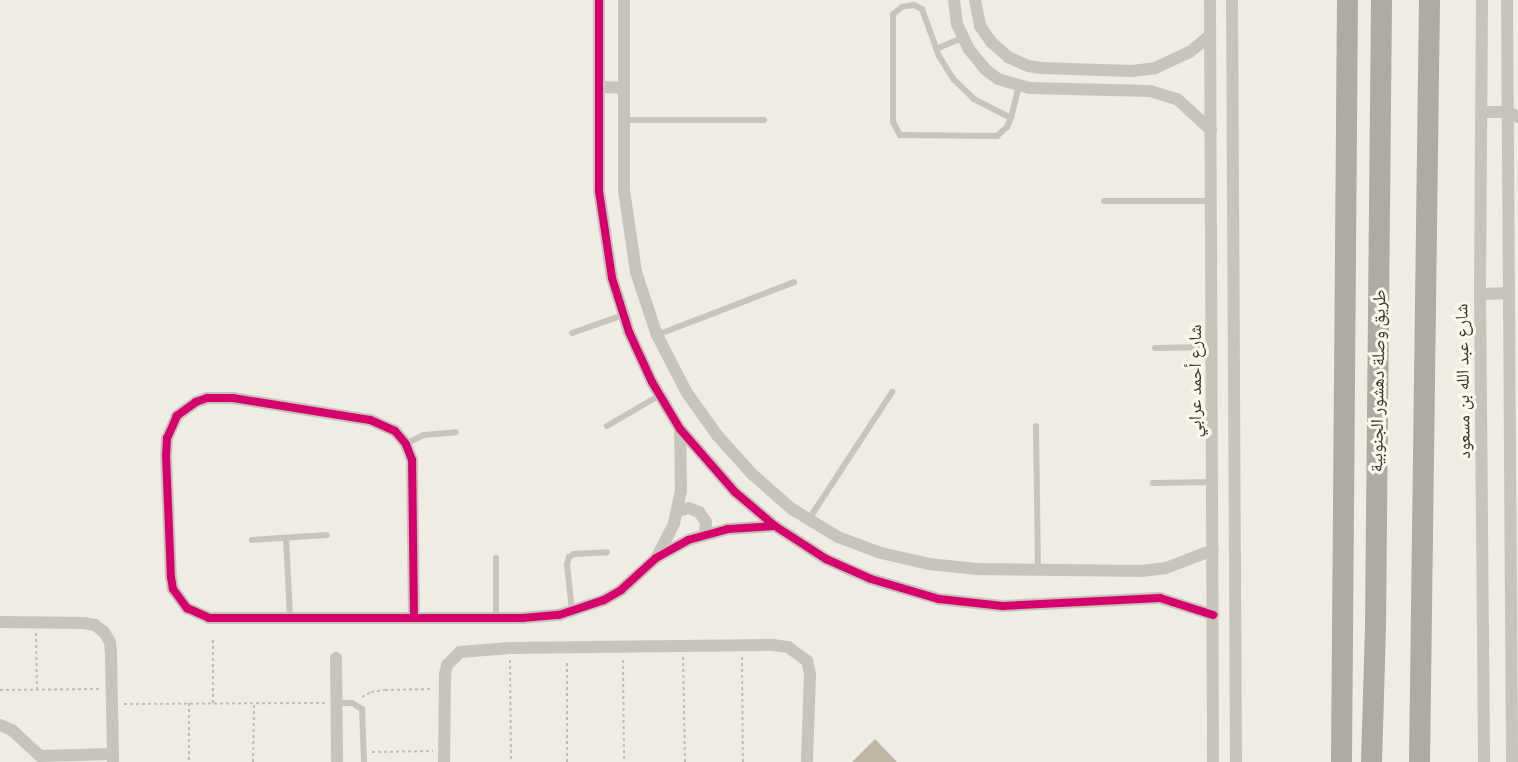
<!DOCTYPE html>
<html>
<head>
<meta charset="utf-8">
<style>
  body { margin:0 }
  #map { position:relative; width:1518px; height:762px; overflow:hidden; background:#eeece3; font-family:Raleway,"Noto Naskh Arabic",sans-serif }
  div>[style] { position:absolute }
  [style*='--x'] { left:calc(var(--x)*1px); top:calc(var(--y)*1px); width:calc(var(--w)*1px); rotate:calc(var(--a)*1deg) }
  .building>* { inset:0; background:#c1b6a5 }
  .path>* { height:2px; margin-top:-1px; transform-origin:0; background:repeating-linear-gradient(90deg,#c0bdb4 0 3px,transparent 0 6px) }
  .lane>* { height:6px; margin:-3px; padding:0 3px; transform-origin:3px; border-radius:3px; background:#c7c4bc }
  .street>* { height:12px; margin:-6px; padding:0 6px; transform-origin:6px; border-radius:6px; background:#c7c4bc }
  .highway>* { height:21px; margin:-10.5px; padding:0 10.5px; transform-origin:10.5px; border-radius:10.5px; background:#adaba2 }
  .cycleway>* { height:8px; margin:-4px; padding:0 4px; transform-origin:4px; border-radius:4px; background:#d6006c }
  span { translate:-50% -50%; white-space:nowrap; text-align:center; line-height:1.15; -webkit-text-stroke:6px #faf8eb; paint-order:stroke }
  .street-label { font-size:18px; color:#383329 }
</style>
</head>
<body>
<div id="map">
  <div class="building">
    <i style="clip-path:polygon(875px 739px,897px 762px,852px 762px)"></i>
  </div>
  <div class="path">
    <i style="--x:36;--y:633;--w:57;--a:89"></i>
    <i style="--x:683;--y:657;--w:105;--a:88.9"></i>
    <i style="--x:742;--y:657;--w:105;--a:89.5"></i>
    <i style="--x:510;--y:660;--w:102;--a:89.4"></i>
    <i style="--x:623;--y:660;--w:102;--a:89.4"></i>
    <i style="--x:0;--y:690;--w:99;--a:-0.6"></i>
    <i style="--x:362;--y:697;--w:10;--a:-29"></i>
    <i style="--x:371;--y:692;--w:14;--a:-8"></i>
    <i style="--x:385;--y:690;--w:48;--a:-1.2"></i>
    <i style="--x:189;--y:703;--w:59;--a:90"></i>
    <i style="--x:213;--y:703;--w:63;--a:-90"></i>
    <i style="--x:124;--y:704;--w:201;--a:-0.3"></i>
    <i style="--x:372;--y:752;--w:61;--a:-0.9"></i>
    <i style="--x:253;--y:762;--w:59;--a:-89"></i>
    <i style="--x:567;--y:762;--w:102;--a:-90"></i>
  </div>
  <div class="lane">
    <i style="--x:936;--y:49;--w:28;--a:-23"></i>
    <i style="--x:1011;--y:118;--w:42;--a:-152.8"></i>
    <i style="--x:974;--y:99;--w:28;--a:-136"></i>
    <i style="--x:954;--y:80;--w:28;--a:-122"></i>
    <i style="--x:939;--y:56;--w:50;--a:-109.9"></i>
    <i style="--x:922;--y:9;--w:9;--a:-153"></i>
    <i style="--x:914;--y:5;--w:12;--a:171"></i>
    <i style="--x:902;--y:7;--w:11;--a:142"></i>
    <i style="--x:893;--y:14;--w:108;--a:90"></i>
    <i style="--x:893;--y:122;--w:15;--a:62"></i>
    <i style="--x:900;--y:135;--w:97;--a:0.6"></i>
    <i style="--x:997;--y:136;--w:13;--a:-42"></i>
    <i style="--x:1007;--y:127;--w:10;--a:-66"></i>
    <i style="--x:1011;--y:118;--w:34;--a:-76"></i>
    <i style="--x:624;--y:120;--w:140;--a:0"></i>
    <i style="--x:1104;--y:201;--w:107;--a:0"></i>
    <i style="--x:572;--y:333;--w:54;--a:-19.4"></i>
    <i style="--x:657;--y:335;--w:147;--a:-21.1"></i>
    <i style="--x:1155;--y:348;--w:56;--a:-1"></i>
    <i style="--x:607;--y:426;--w:61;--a:-30.3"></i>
    <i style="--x:1036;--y:426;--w:143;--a:89.2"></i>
    <i style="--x:406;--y:444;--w:20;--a:-27"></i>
    <i style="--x:424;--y:435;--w:32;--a:-5"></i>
    <i style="--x:1153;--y:483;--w:59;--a:-1"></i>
    <i style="--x:809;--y:519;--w:152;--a:-56.8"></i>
    <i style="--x:286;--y:538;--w:80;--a:87.1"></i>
    <i style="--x:252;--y:540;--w:75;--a:-3.8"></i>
    <i style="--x:496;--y:558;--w:60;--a:90"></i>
    <i style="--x:572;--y:612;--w:48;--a:-95.9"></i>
    <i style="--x:567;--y:564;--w:7;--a:-74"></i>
    <i style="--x:569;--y:557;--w:6;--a:-31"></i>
    <i style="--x:574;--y:554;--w:33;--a:-3"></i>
    <i style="--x:336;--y:703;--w:16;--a:0"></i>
    <i style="--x:352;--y:703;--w:12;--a:31"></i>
    <i style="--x:362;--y:709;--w:53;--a:87.8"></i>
  </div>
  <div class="street">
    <i style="--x:599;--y:0;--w:191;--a:90"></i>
    <i style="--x:599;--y:191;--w:88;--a:81.5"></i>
    <i style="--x:612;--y:278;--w:57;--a:72.5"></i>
    <i style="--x:629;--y:332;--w:55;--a:65.3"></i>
    <i style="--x:652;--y:382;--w:55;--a:59.2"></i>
    <i style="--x:680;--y:429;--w:84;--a:48.9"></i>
    <i style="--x:735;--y:492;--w:52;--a:40.4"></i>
    <i style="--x:775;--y:526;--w:61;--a:32.9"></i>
    <i style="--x:826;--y:559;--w:49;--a:24"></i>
    <i style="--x:871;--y:579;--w:71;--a:16.4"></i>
    <i style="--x:939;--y:599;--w:64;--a:6.2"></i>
    <i style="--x:1003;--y:606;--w:157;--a:-2.9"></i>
    <i style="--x:1160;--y:598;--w:56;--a:17.8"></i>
    <i style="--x:624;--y:0;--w:190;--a:90"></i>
    <i style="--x:624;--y:190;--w:83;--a:81.7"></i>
    <i style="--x:636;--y:272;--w:66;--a:71.6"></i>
    <i style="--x:657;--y:335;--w:65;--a:62.7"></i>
    <i style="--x:687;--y:393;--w:52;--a:54.5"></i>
    <i style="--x:717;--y:435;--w:52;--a:48.1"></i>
    <i style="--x:752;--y:474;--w:53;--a:41.2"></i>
    <i style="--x:792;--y:509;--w:54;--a:31.3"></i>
    <i style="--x:838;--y:537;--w:46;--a:20.4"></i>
    <i style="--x:881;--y:553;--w:49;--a:12.9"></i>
    <i style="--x:929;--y:564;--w:48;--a:5.9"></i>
    <i style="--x:977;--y:569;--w:165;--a:0.7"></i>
    <i style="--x:1142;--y:571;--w:24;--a:-7"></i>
    <i style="--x:1166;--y:568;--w:50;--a:-21"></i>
    <i style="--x:954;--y:0;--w:24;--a:83"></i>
    <i style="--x:957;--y:24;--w:26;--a:65"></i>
    <i style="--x:968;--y:48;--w:28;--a:51"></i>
    <i style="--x:986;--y:70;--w:15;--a:37"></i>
    <i style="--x:998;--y:79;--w:33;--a:16"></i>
    <i style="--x:1030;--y:88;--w:120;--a:1.4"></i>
    <i style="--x:1150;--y:91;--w:28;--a:17"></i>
    <i style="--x:1177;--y:99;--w:46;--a:42.4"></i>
    <i style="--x:975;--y:0;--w:26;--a:79"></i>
    <i style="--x:980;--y:26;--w:19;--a:55"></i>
    <i style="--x:991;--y:42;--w:23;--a:41"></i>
    <i style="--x:1008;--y:57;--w:22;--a:24"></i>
    <i style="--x:1028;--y:66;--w:14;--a:8"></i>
    <i style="--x:1042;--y:68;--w:90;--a:1.9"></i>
    <i style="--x:1132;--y:71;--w:23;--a:-7"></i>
    <i style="--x:1155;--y:68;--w:38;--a:-25"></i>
    <i style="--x:1190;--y:52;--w:26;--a:-40"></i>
    <i style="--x:1210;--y:0;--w:762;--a:89.77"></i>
    <i style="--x:1232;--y:0;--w:762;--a:89.7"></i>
    <i style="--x:1482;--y:0;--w:294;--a:90.4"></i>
    <i style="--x:1480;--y:294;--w:468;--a:89.5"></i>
    <i style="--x:1507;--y:0;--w:762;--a:89.62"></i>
    <i style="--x:599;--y:87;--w:24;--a:2"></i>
    <i style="--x:1482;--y:112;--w:26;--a:0"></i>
    <i style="--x:1508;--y:112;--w:11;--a:27"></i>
    <i style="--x:1480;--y:294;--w:28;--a:-2"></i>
    <i style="--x:677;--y:511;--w:12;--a:-14"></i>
    <i style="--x:689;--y:508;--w:11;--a:22"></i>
    <i style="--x:699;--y:512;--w:12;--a:55"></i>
    <i style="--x:706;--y:522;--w:12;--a:95"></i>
    <i style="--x:657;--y:557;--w:38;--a:-63"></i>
    <i style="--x:674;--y:523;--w:33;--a:-78"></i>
    <i style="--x:681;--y:491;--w:62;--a:-90.9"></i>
    <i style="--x:414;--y:618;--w:158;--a:-90.7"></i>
    <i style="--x:412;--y:460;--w:17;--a:-111"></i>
    <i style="--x:406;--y:444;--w:17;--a:-130"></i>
    <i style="--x:395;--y:431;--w:27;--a:-156"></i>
    <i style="--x:370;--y:420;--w:139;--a:-170.9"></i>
    <i style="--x:233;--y:398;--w:26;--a:180"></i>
    <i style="--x:207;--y:398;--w:12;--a:160"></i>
    <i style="--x:196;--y:402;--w:24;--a:144"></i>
    <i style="--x:177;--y:416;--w:24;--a:114"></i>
    <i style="--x:167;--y:438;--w:17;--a:93"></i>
    <i style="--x:166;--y:455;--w:122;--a:87.7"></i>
    <i style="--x:171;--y:577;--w:12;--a:81"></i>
    <i style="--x:173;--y:589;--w:24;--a:54"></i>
    <i style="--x:187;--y:608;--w:24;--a:24"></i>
    <i style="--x:209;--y:618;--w:313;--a:0"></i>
    <i style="--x:522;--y:618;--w:37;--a:-5"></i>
    <i style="--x:559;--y:615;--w:47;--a:-18.4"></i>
    <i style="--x:604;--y:600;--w:20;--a:-30"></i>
    <i style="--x:621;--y:590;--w:47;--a:-42.4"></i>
    <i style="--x:656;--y:558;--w:37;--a:-29"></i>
    <i style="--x:688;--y:540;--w:41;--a:-15.4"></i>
    <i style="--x:728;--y:529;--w:47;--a:-3.7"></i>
    <i style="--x:0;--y:622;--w:84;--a:0.7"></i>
    <i style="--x:84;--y:623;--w:11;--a:10"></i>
    <i style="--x:95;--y:625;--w:11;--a:38"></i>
    <i style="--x:104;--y:632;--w:12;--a:59"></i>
    <i style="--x:110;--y:642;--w:11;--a:85"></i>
    <i style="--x:111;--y:653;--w:109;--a:88.9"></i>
    <i style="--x:336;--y:658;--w:104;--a:89.4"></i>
    <i style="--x:0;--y:725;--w:13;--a:23"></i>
    <i style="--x:12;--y:730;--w:38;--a:43"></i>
    <i style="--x:40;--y:756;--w:72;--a:-1.6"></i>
    <i style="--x:444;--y:762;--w:88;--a:-89.3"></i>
    <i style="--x:445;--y:674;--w:9;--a:-77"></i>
    <i style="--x:447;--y:665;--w:18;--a:-45"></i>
    <i style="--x:460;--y:652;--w:50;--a:-4.6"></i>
    <i style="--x:510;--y:648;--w:263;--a:-0.7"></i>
    <i style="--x:773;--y:645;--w:15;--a:8"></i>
    <i style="--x:788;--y:647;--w:24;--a:36"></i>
    <i style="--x:807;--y:661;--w:13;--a:77"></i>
    <i style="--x:810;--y:674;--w:88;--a:92"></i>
  </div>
  <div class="highway">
    <i style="--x:1341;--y:762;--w:762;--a:-89.55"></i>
    <i style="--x:1371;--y:762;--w:137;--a:-88.3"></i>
    <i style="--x:1375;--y:625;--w:625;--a:-89.45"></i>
    <i style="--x:1419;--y:762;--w:762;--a:-89.25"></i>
  </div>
  <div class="cycleway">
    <i style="--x:599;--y:0;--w:191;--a:90"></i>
    <i style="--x:599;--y:191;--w:88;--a:81.5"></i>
    <i style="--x:612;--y:278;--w:57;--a:72.5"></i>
    <i style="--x:629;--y:332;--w:55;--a:65.3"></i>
    <i style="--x:652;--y:382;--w:55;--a:59.2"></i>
    <i style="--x:680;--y:429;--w:84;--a:48.9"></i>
    <i style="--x:735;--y:492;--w:52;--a:40.4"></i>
    <i style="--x:775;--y:526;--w:61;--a:32.9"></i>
    <i style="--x:826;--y:559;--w:49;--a:24"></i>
    <i style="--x:871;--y:579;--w:71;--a:16.4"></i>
    <i style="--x:939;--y:599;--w:64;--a:6.2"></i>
    <i style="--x:1003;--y:606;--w:157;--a:-2.9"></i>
    <i style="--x:1160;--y:598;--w:56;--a:17.8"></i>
    <i style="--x:414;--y:618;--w:158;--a:-90.7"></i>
    <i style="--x:412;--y:460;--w:17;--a:-111"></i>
    <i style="--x:406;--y:444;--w:17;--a:-130"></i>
    <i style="--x:395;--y:431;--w:27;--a:-156"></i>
    <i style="--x:370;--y:420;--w:139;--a:-170.9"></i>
    <i style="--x:233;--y:398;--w:26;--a:180"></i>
    <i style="--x:207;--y:398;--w:12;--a:160"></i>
    <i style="--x:196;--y:402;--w:24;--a:144"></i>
    <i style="--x:177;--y:416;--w:24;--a:114"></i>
    <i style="--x:167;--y:438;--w:17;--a:93"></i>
    <i style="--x:166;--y:455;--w:122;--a:87.7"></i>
    <i style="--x:171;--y:577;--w:12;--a:81"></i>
    <i style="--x:173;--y:589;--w:24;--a:54"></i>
    <i style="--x:187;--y:608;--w:24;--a:24"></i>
    <i style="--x:209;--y:618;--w:313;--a:0"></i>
    <i style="--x:522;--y:618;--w:37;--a:-5"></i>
    <i style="--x:559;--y:615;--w:47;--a:-18.4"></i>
    <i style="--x:604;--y:600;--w:20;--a:-30"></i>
    <i style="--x:621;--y:590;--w:47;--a:-42.4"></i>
    <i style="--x:656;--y:558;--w:37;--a:-29"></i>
    <i style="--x:688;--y:540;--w:41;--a:-15.4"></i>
    <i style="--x:728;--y:529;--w:47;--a:-3.7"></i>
  </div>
  <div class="street-label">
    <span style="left:1195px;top:381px;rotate:-90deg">شارع أحمد عرابي</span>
    <span style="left:1378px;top:381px;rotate:-89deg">طريق وصلة دهشور الجنوبية</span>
    <span style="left:1463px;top:381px;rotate:-91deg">شارع عبد الله بن مسعود</span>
  </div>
</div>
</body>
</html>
